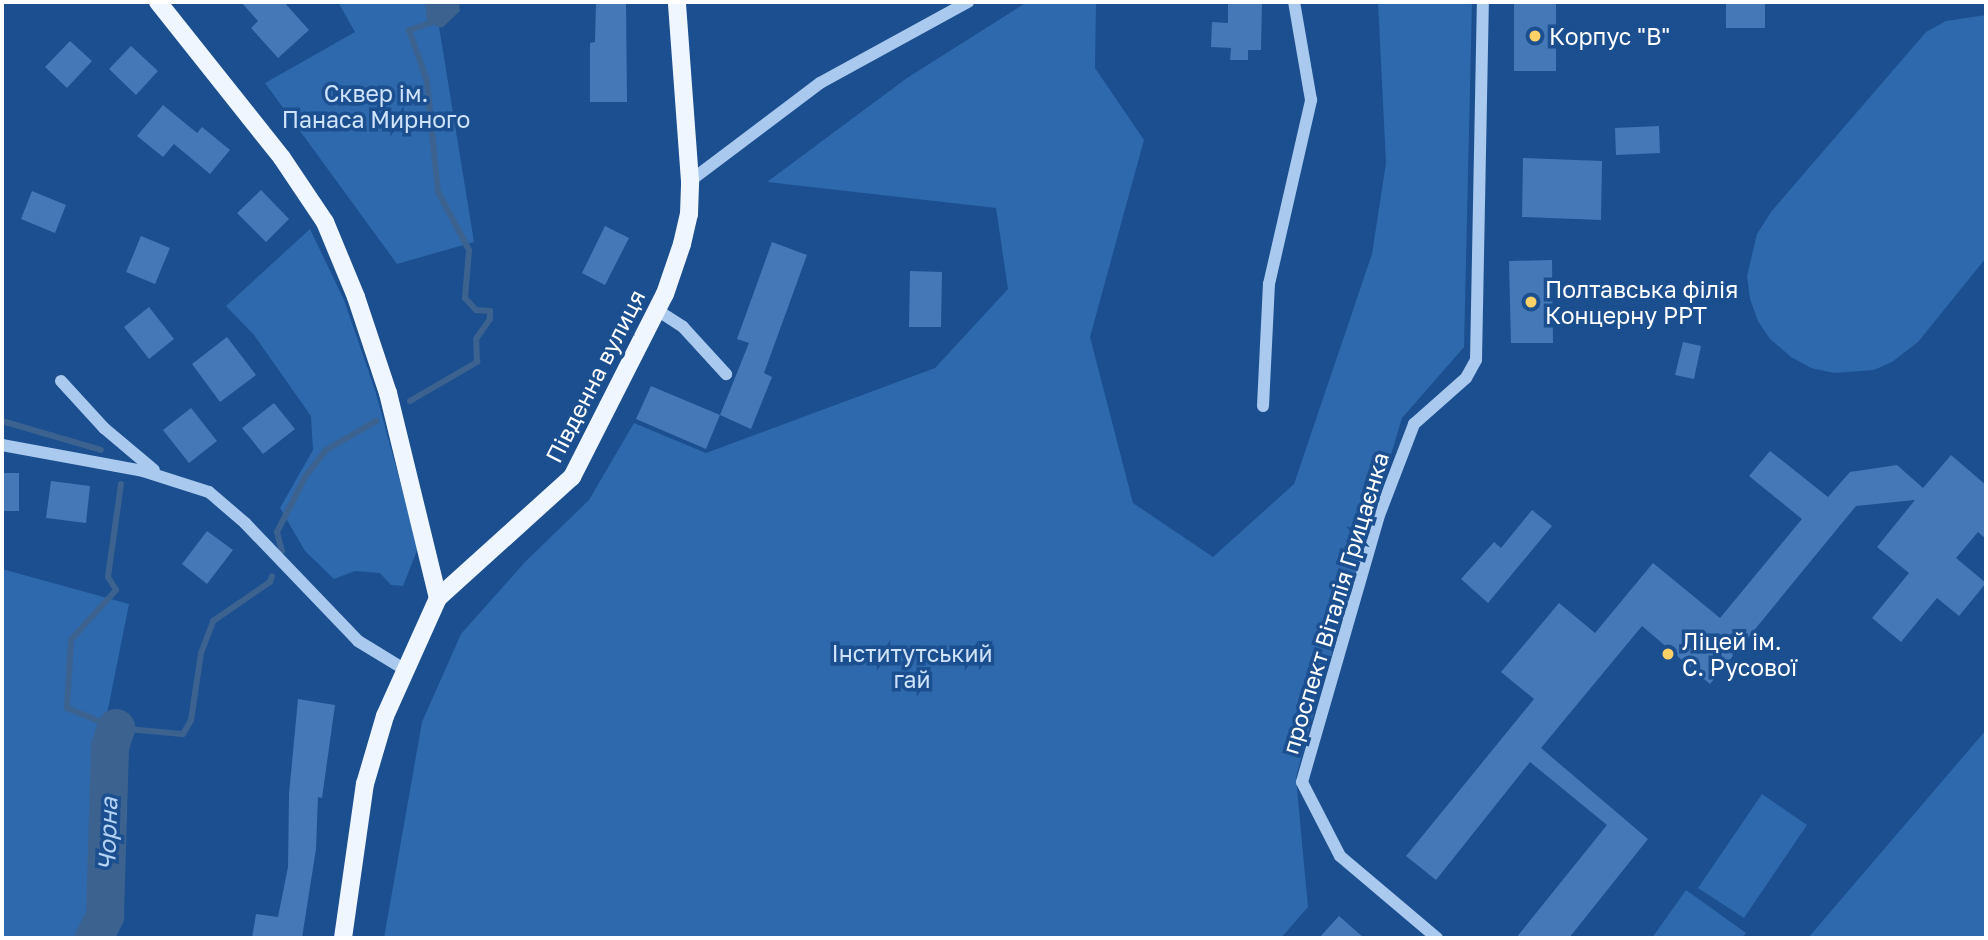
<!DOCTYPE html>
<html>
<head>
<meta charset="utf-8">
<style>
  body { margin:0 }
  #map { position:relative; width:1988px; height:940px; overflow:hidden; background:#1b4f8f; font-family:"Golos Text",sans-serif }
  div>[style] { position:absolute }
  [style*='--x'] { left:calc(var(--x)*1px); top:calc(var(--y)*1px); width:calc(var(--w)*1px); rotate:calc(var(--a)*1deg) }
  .green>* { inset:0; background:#2e69ad }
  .water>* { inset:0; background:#3c6290 }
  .stream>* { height:6px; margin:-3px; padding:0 3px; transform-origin:3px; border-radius:3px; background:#3c6290 }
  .river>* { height:38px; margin:-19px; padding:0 19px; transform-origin:19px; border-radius:19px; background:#3c6290 }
  .building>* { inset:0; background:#4478b7 }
  .minor>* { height:12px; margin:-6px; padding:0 6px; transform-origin:6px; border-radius:6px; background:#a9c9ee }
  .major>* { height:18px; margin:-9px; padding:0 9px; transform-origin:9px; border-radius:9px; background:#f0f6ff }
  .dots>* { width:19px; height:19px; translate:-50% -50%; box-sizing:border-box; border:4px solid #1b4f8f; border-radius:50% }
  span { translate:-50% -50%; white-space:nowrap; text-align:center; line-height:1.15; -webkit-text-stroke:7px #1b4f8f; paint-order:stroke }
  .poi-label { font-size:23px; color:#fff }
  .left { translate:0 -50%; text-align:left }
  .park-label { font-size:23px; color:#cfe3fa }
  .street-label { font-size:23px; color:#fff }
  .water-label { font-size:24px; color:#b5d3f5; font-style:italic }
  .frame { position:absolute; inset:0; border:4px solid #fff; pointer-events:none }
</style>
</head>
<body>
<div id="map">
  <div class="green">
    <i style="clip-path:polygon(338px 2px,435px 2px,474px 242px,397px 264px,265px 83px,355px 32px)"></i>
    <i style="clip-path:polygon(1027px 2px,1096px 2px,1095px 68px,1144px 140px,1090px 337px,1133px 503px,1213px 557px,1294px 484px,1372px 254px,1386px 163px,1378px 2px,1472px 2px,1464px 347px,1402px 418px,1305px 743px,1296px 778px,1308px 907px,1281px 938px,384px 938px,422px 722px,461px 634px,525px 562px,589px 500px,634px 423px,706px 453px,935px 368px,1008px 289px,996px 208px,767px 182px,907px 78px)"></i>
    <i style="clip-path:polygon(1986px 15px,1986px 258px,1918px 342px,1892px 362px,1874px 370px,1834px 373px,1811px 368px,1791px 357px,1770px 339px,1758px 321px,1750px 299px,1747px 276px,1757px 234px,1771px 212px,1926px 32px,1946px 21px)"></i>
    <i style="clip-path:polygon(310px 229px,344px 300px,375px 390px,418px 548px,403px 586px,391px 585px,380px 573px,355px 571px,334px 579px,305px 551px,280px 508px,313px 450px,311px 416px,254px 335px,226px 306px)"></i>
    <i style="clip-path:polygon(2px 569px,129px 604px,103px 734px,100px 895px,82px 938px,2px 938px)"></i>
    <i style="clip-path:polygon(1986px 730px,1986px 938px,1808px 938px)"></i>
    <i style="clip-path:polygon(1762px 794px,1807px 825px,1744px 918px,1698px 888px)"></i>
    <i style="clip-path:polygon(1686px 890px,1746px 933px,1742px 938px,1652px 938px)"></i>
  </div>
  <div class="water">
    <i style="clip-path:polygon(427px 2px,459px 2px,460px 11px,442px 28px,430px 23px)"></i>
  </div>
  <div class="stream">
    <i style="--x:410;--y:401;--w:78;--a:-30.2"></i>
    <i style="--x:477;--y:362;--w:23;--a:-92"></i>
    <i style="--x:476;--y:339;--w:24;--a:-55"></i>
    <i style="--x:490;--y:319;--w:8;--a:-90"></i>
    <i style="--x:490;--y:311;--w:14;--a:-176"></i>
    <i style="--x:476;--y:310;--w:16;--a:-133"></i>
    <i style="--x:465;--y:298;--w:48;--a:-85.2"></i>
    <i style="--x:469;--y:250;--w:66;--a:-118.1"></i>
    <i style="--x:438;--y:192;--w:112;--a:-95.7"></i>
    <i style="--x:427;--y:81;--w:54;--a:-109.4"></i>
    <i style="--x:409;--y:30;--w:22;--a:-18"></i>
    <i style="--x:430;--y:23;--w:21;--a:-95"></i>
    <i style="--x:2;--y:421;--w:103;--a:16.3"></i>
    <i style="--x:121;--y:484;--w:94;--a:98"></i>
    <i style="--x:108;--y:577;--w:15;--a:58"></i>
    <i style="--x:116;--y:590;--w:67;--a:132"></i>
    <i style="--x:71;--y:640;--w:68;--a:93.4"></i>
    <i style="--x:67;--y:708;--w:53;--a:22.2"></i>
    <i style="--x:116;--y:728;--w:67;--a:5.1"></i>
    <i style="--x:183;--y:734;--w:16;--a:-60"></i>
    <i style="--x:191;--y:720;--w:68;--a:-81.5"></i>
    <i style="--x:201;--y:653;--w:34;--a:-69"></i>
    <i style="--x:213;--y:621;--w:69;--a:-34.4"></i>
    <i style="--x:270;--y:582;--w:6;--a:-72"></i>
    <i style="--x:282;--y:551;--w:20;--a:-105"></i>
    <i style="--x:277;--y:532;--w:62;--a:-63"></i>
    <i style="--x:305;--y:477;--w:34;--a:-52"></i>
    <i style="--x:326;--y:450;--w:58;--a:-30.1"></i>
  </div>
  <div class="river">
    <i style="--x:94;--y:938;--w:25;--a:-63"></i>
    <i style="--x:105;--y:916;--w:169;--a:-88.3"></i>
    <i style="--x:110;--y:747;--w:20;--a:-72"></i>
  </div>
  <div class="building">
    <i style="clip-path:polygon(241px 2px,284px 2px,309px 30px,278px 58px,251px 28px,258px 21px)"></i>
    <i style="clip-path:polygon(596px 2px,626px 2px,627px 102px,590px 102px,590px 43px,595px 42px)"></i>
    <i style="clip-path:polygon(1228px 2px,1262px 2px,1261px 50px,1248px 50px,1248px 60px,1230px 60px,1231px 48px,1211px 47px,1212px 22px,1228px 23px)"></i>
    <i style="clip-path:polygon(1514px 2px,1556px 2px,1556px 71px,1514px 71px)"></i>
    <i style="clip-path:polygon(1726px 2px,1765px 2px,1765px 28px,1726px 28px)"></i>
    <i style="clip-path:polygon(70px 41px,92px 61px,67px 88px,45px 67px)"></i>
    <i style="clip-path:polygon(131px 46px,158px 71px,136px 95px,109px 69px)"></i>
    <i style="clip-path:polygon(163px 105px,197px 133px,202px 127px,230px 150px,210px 174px,174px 144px,163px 157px,137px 136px)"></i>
    <i style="clip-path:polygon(1659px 126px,1660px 153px,1616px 155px,1615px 128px)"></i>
    <i style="clip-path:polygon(1523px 158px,1602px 161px,1601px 220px,1522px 217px)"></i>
    <i style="clip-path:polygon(261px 190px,289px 219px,266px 242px,237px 213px)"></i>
    <i style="clip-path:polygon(32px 191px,66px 205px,55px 233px,21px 219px)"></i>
    <i style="clip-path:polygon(605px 226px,629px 238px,605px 285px,582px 273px)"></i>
    <i style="clip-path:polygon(141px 236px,170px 248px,155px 284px,126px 272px)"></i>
    <i style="clip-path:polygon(772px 242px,807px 255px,764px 373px,772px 377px,751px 429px,720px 415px,749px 343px,737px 339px)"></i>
    <i style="clip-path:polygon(1552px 260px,1553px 343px,1511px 343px,1509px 261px)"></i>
    <i style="clip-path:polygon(910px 271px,942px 272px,941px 327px,909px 327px)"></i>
    <i style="clip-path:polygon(149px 307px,174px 339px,149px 359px,124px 327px)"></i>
    <i style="clip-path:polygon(227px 337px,256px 375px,220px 402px,192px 364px)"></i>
    <i style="clip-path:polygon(1683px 342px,1701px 346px,1694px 379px,1675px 375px)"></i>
    <i style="clip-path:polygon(651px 386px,720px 415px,706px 449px,636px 419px)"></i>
    <i style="clip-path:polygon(274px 403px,295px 429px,263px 454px,242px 428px)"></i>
    <i style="clip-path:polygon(191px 408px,217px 441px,189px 463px,163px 430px)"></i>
    <i style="clip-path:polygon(1770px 451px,1828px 497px,1850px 472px,1897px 465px,1923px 488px,1951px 455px,1986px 485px,1986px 539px,1978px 532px,1956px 558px,1986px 583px,1959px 616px,1937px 598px,1901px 642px,1872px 618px,1909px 573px,1877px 547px,1915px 500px,1856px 506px,1710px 684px,1642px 626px,1541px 748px,1648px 839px,1569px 938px,1516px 938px,1607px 825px,1530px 762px,1436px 880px,1406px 856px,1534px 699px,1501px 672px,1559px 603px,1595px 633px,1653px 563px,1720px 618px,1802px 519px,1749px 476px)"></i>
    <i style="clip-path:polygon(2px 473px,19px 473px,19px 511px,2px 511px)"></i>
    <i style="clip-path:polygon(51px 481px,90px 486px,86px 523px,46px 518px)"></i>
    <i style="clip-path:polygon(1532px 510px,1552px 526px,1488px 603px,1461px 579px,1494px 542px,1501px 548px)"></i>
    <i style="clip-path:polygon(207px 531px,233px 550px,207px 584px,182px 564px)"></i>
    <i style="clip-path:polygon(298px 699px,335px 705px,322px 798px,318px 797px,316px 849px,302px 938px,252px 938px,256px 914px,278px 917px,288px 867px,289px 794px)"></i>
    <i style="clip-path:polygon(1339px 916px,1364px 938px,1319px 938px)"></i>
  </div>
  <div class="minor">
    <i style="--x:690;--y:181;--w:163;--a:-37"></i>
    <i style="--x:820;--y:83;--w:169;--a:-28.7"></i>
    <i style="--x:657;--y:310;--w:31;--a:33"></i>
    <i style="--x:683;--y:327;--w:64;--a:47.5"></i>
    <i style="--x:61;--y:381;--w:64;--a:47.5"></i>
    <i style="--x:104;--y:428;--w:65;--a:40"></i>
    <i style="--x:1263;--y:406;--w:122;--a:-87.2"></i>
    <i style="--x:1269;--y:284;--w:189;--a:-77.1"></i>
    <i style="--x:1311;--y:100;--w:99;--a:-99.8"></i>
    <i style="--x:2;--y:445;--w:143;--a:10.4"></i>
    <i style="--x:143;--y:471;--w:69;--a:17.7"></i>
    <i style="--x:209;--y:492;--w:48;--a:40.7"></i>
    <i style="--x:245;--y:523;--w:163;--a:46.2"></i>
    <i style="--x:358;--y:641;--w:54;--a:31.3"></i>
    <i style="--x:1437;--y:938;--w:127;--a:-139.8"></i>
    <i style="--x:1340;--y:856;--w:83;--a:-117.2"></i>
    <i style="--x:1302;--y:782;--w:275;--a:-73.9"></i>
    <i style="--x:1378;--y:518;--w:101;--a:-69"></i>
    <i style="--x:1414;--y:424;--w:69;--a:-41.5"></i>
    <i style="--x:1466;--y:378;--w:21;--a:-61"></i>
    <i style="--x:1476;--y:360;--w:358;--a:-88.9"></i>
  </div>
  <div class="major">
    <i style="--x:158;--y:2;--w:199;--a:51.5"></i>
    <i style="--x:282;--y:158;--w:77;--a:56.1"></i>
    <i style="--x:325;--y:222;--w:81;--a:67.5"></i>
    <i style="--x:356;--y:297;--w:101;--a:71.6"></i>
    <i style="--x:388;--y:393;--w:211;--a:76.3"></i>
    <i style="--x:343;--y:938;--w:156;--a:-81.9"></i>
    <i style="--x:365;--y:784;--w:71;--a:-73.6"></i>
    <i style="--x:385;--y:716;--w:129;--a:-65.8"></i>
    <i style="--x:438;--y:598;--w:181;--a:-42.1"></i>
    <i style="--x:572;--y:477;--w:205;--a:-63.1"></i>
    <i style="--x:665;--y:294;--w:53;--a:-71.2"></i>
    <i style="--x:682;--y:244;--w:31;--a:-77"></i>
    <i style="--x:689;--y:214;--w:33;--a:-88"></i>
    <i style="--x:690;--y:181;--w:179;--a:-94.2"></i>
  </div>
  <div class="dots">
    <i style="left:1535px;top:36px;background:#ffd166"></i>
    <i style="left:1531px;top:302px;background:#ffd166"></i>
    <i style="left:1668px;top:654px;background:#ffd166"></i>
  </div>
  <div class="poi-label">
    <span class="left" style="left:1549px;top:36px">Корпус "В"</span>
    <span class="left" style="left:1545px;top:302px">Полтавська філія<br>Концерну РРТ</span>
    <span class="left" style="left:1682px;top:654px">Ліцей ім.<br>С. Русової</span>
  </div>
  <div class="park-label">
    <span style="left:376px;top:106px">Сквер ім.<br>Панаса Мирного</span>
    <span style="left:912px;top:666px">Інститутський<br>гай</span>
  </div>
  <div class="street-label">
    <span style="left:595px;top:376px;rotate:-63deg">Південна вулиця</span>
    <span style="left:1335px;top:603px;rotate:-73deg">проспект Віталія Грицаєнка</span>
  </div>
  <div class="water-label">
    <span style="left:107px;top:834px;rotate:-88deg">Чорна</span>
  </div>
  <div class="frame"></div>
</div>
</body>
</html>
